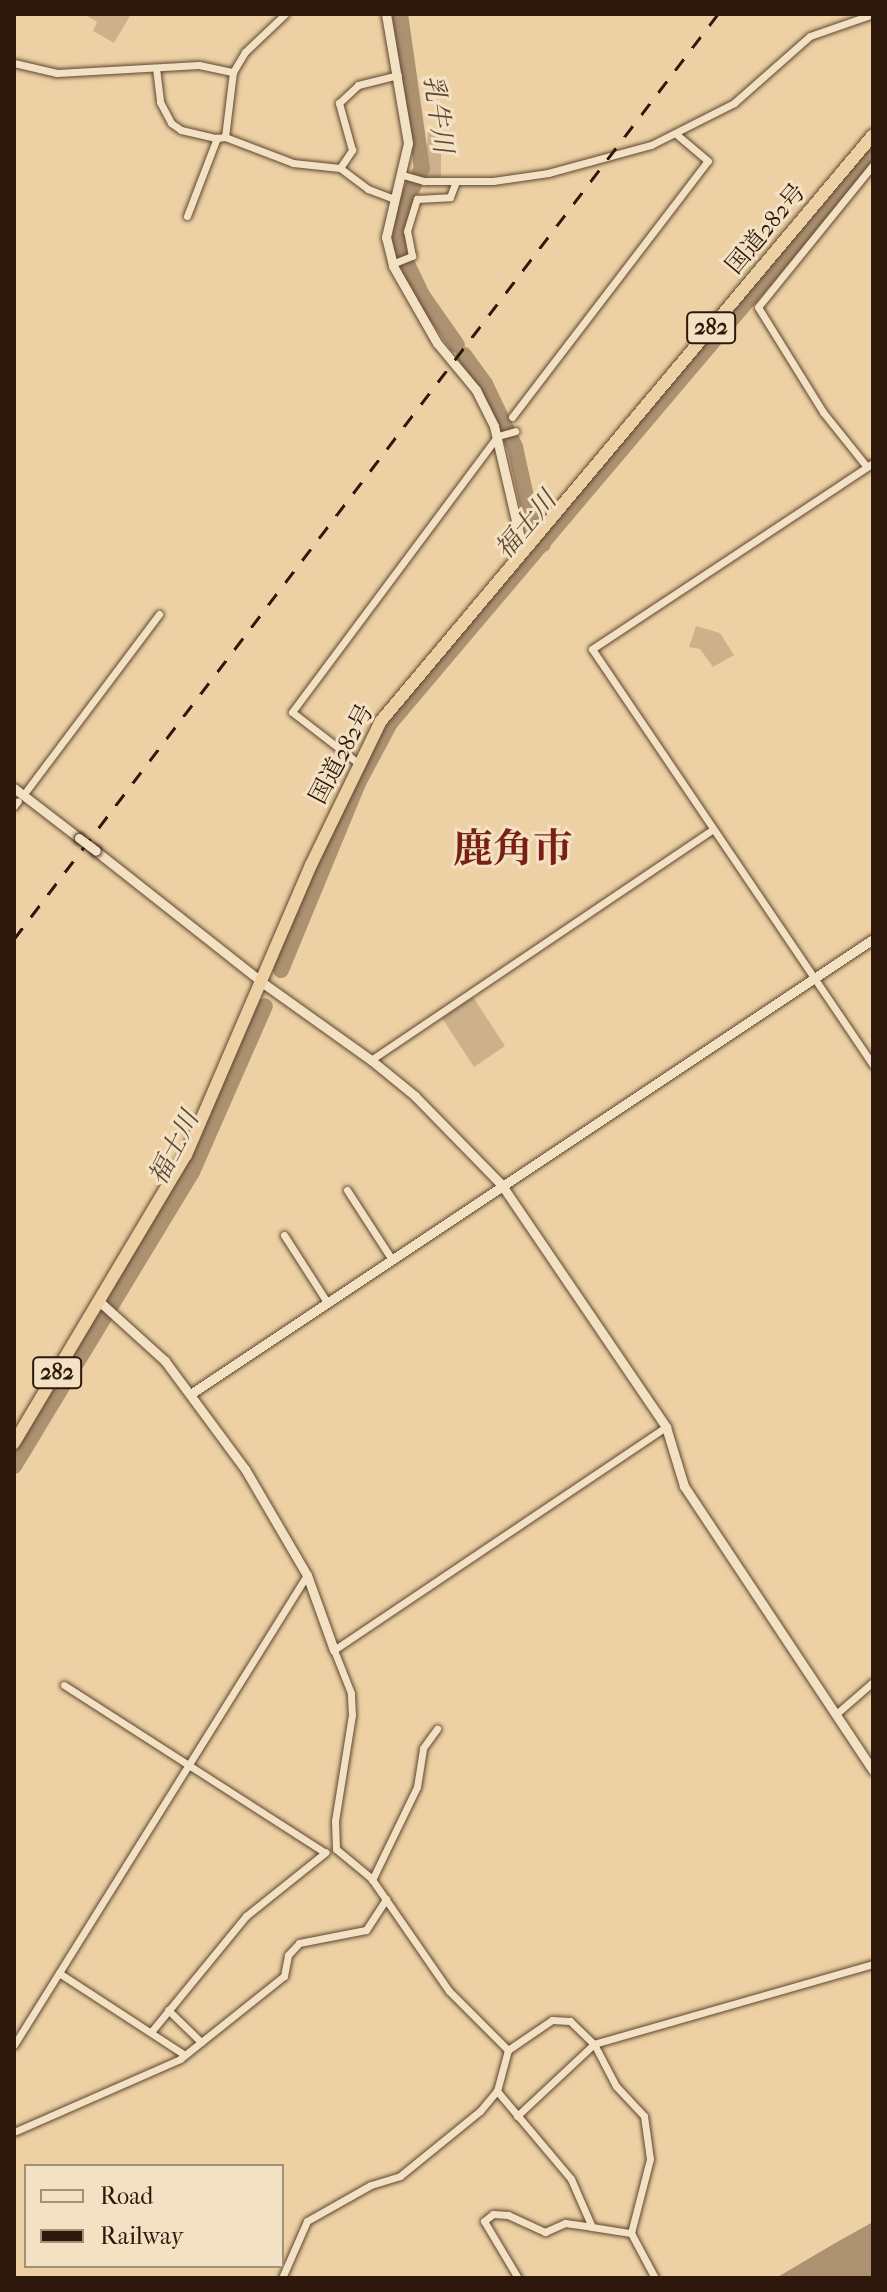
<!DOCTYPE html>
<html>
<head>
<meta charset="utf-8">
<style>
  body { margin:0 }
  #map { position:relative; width:887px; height:2292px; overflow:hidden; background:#edd1a4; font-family:"IM FELL French Canon","Noto Serif JP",serif }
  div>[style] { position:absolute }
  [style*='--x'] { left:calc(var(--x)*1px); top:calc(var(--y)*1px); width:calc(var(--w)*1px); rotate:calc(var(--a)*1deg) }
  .green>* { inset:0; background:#cdb18a }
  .water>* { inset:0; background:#ac9270 }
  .river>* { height:16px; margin:-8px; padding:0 8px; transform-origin:8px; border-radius:8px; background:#ac9270 }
  .roads { filter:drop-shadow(0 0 2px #5e4631) drop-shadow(0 0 2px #5e4631) }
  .street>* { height:7px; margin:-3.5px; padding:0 3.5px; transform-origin:3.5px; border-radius:3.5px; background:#f3e1c4 }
  .secondary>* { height:9px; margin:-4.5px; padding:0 4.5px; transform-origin:4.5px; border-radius:4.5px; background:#f3e1c4 }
  .highway>* { height:12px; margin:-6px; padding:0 6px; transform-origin:6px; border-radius:6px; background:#edd1a4 }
  .rail>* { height:3px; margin-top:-1.5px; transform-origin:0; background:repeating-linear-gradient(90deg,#2e170b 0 14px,transparent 0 28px) }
  .bridges { filter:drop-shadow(0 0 2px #2e170b) drop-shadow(0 0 2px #2e170b) }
  .secondary-bridge>* { height:9px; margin:-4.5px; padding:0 4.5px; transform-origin:4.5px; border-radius:4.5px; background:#f3e1c4 }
  span { translate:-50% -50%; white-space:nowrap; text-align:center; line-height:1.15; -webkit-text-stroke:6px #f3e1c4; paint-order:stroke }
  .shield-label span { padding:2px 6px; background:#f3e1c4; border:2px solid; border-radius:6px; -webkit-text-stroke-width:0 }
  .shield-label { font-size:22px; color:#2e170b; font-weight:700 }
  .street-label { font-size:24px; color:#2e170b }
  .water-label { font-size:26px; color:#604833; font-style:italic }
  .town-label { font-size:40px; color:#7a1f14; font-weight:700 }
  .frame { position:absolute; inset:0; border:16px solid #2e170b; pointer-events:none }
  .legend { position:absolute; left:24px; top:2164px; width:260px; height:104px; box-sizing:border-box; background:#f3e1c4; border:2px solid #a4907a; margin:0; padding:10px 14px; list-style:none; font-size:24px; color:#2e170b }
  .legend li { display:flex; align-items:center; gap:16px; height:40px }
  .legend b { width:40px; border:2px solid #a4907a }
</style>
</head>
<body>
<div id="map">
  <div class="green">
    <i style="clip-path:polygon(84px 14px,131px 14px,114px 43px,93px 31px,97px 22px)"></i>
    <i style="clip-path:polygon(441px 128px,441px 179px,425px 178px,428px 131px)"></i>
    <i style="clip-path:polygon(696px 626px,720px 633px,734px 655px,713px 667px,700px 649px,689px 647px)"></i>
    <i style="clip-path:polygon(473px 997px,505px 1046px,474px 1067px,442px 1018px)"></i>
  </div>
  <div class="water">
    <i style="clip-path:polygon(873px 2222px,873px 2278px,776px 2278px,837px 2242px)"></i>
  </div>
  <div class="river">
    <i style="--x:400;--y:14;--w:156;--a:81.9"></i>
    <i style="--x:422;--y:168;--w:47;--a:115.5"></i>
    <i style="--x:402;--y:210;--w:37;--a:95"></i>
    <i style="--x:399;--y:247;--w:53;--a:64.4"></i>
    <i style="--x:422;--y:295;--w:61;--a:55"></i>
    <i style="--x:464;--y:355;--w:36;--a:54"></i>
    <i style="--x:485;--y:384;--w:70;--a:64.5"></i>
    <i style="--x:515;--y:447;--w:65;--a:77.5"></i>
    <i style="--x:529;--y:510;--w:37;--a:68"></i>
    <i style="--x:281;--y:970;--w:202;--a:-67.6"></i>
    <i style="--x:358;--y:783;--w:68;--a:-61.9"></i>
    <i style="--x:390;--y:723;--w:748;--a:-49.77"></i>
    <i style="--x:112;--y:1304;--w:154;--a:-58.8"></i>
    <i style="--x:192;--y:1172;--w:181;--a:-66.3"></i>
    <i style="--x:14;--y:1466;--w:175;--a:-58.8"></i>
  </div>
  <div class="roads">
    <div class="street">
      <i style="--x:14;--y:63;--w:44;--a:13.1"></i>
      <i style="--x:57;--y:73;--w:142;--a:-3.2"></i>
      <i style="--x:199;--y:65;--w:35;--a:12"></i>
      <i style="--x:156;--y:68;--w:34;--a:83"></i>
      <i style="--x:160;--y:102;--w:24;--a:62"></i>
      <i style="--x:171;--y:123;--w:12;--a:35"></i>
      <i style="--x:181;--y:130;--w:37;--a:13"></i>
      <i style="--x:225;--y:137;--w:65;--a:-83"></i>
      <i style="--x:233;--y:72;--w:23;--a:-59"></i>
      <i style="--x:245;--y:52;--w:55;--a:-43.5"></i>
      <i style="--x:340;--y:168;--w:22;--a:-56"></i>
      <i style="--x:352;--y:150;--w:49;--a:-105.5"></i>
      <i style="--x:339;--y:103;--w:26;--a:-43"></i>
      <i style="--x:358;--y:85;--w:41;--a:-14"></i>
      <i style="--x:403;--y:175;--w:22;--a:16"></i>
      <i style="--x:424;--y:181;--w:69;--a:0"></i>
      <i style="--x:493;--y:181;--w:56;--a:-8.3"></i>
      <i style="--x:548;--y:173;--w:107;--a:-15.2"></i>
      <i style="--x:651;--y:145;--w:93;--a:-26.8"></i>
      <i style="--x:734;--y:103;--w:101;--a:-41.4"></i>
      <i style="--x:810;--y:36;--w:67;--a:-19.2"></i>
      <i style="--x:187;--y:216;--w:84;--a:-69"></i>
      <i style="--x:217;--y:138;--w:8;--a:-7"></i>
      <i style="--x:225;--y:137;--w:73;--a:20.9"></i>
      <i style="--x:293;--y:163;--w:47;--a:6.1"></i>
      <i style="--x:340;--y:168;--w:35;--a:37"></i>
      <i style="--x:368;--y:189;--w:28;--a:21"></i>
      <i style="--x:392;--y:264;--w:22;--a:-22"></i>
      <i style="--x:412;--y:256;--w:25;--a:-101"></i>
      <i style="--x:407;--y:231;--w:34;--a:-73"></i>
      <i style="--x:417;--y:199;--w:33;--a:-3"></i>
      <i style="--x:450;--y:197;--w:17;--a:-69"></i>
      <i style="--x:512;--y:417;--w:322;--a:-52.6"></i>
      <i style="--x:708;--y:161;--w:42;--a:-139.8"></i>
      <i style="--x:873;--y:463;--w:337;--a:146.5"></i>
      <i style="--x:592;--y:649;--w:502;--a:55.96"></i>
      <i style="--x:867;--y:467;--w:70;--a:-128.7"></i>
      <i style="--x:823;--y:412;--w:123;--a:-121.8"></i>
      <i style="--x:758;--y:307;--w:183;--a:-51"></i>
      <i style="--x:358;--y:763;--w:83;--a:-142.3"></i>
      <i style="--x:292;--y:712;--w:344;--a:-53.3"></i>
      <i style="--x:498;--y:436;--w:18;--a:-16"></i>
      <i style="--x:27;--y:790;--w:220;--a:-53.1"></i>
      <i style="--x:14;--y:806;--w:6;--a:-51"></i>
      <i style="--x:371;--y:1060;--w:411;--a:-34"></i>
      <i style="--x:347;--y:1190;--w:81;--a:57.1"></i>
      <i style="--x:284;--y:1235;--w:80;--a:57.3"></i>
      <i style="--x:64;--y:1685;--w:309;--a:32.7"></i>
      <i style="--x:836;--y:1714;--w:49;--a:-40.9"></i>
      <i style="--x:372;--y:1880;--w:103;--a:-64.2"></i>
      <i style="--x:417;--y:1787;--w:39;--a:-81"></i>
      <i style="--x:423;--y:1748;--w:24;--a:-54"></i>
      <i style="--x:59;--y:1973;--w:150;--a:33.1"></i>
      <i style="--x:168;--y:2010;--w:46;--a:44.1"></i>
      <i style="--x:151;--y:2032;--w:150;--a:-50.7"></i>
      <i style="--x:246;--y:1916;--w:102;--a:-38.7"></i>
      <i style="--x:14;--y:2045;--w:554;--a:-58.06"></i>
      <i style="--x:508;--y:2050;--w:53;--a:-34.3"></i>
      <i style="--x:552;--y:2020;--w:18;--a:3"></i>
      <i style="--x:570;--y:2021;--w:33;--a:44"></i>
      <i style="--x:594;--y:2044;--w:47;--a:62.4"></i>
      <i style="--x:616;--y:2086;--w:41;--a:47"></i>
      <i style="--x:644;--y:2116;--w:43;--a:82.1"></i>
      <i style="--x:650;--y:2159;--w:76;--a:104.4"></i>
      <i style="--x:631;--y:2233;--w:51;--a:61.9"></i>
      <i style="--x:497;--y:2091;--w:115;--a:49.9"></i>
      <i style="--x:571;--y:2179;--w:52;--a:66.4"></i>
      <i style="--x:592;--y:2227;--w:39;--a:9"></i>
      <i style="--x:517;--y:2116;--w:105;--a:-43.1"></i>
      <i style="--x:594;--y:2044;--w:290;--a:-16"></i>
      <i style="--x:14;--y:2132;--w:181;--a:-23.7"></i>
      <i style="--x:180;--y:2059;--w:133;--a:-38.6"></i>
      <i style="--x:284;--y:1976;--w:21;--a:-79"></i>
      <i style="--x:288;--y:1955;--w:16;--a:-47"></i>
      <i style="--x:299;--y:1943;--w:68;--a:-11"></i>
      <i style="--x:366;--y:1930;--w:37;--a:-57"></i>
      <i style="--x:282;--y:2278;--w:62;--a:-66.3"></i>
      <i style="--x:307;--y:2221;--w:73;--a:-29.4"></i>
      <i style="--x:371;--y:2185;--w:30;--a:-17"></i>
      <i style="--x:400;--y:2176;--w:103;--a:-39.1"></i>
      <i style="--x:480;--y:2111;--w:26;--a:-50"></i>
      <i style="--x:497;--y:2091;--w:42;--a:-75"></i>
      <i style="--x:508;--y:2050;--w:83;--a:-135"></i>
      <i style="--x:449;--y:1991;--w:137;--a:-124.6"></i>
      <i style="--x:371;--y:1878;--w:45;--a:-140.4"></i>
      <i style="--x:336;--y:1849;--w:28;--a:-92"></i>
      <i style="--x:335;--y:1821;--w:107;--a:-80.9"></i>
      <i style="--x:352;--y:1715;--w:22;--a:-93"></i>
      <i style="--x:351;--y:1693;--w:46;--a:-111.6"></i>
      <i style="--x:334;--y:1650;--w:400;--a:-33.9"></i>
      <i style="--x:518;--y:2278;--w:66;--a:-120.8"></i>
      <i style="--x:484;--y:2221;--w:11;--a:-38"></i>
      <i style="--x:493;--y:2214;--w:15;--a:4"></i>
      <i style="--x:508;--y:2215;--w:41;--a:24.7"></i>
      <i style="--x:545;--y:2232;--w:22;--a:-24"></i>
      <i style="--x:565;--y:2223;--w:27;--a:8"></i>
    </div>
    <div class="secondary">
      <i style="--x:386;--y:14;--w:131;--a:80.3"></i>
      <i style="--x:408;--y:143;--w:97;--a:103.2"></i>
      <i style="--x:386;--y:237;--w:30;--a:76"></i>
      <i style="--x:393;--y:266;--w:89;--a:60.3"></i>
      <i style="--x:437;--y:343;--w:61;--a:50.3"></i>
      <i style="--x:476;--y:390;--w:40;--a:63.4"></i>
      <i style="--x:494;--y:426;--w:128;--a:76.9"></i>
      <i style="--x:14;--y:788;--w:82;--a:37.6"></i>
      <i style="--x:96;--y:851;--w:213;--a:38.3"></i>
      <i style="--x:263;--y:983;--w:133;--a:35.5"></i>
      <i style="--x:371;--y:1060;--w:57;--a:39.3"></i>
      <i style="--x:415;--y:1096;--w:123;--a:45.7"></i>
      <i style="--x:501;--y:1184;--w:294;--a:55.8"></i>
      <i style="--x:666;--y:1427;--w:62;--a:73"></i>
      <i style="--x:684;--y:1486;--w:341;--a:56.4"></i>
      <i style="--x:100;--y:1302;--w:88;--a:42.2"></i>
      <i style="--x:165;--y:1361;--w:134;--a:53.5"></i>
      <i style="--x:245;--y:1469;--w:123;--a:59.7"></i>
      <i style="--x:307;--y:1575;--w:80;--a:70.2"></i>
      <i style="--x:192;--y:1393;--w:818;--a:-33.69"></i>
    </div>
    <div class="highway">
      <i style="--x:14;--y:1443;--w:335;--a:-59.2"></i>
      <i style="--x:186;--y:1155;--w:316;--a:-66.7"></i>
      <i style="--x:311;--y:865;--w:160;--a:-64.1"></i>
      <i style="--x:381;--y:721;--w:765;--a:-49.98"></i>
    </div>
  </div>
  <div class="rail">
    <i style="--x:14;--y:939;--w:1162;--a:-52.73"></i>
  </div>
  <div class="bridges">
    <div class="secondary-bridge">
      <i style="--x:79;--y:838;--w:21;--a:37"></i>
    </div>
  </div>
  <div class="shield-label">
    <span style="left:711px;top:328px">282</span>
    <span style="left:57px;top:1373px">282</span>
  </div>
  <div class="street-label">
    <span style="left:766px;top:229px;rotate:-50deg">国道282号</span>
    <span style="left:342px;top:754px;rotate:-62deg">国道282号</span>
  </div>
  <div class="water-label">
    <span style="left:438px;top:114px;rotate:82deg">乳牛川</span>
    <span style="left:526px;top:525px;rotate:-50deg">福士川</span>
    <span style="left:174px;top:1148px;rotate:-63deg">福士川</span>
  </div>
  <div class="town-label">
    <span style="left:513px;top:849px">鹿角市</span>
  </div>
  <div class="frame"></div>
  <ul class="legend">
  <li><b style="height:10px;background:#f3e1c4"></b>Road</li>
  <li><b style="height:10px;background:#2e170b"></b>Railway</li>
  </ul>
</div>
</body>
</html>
